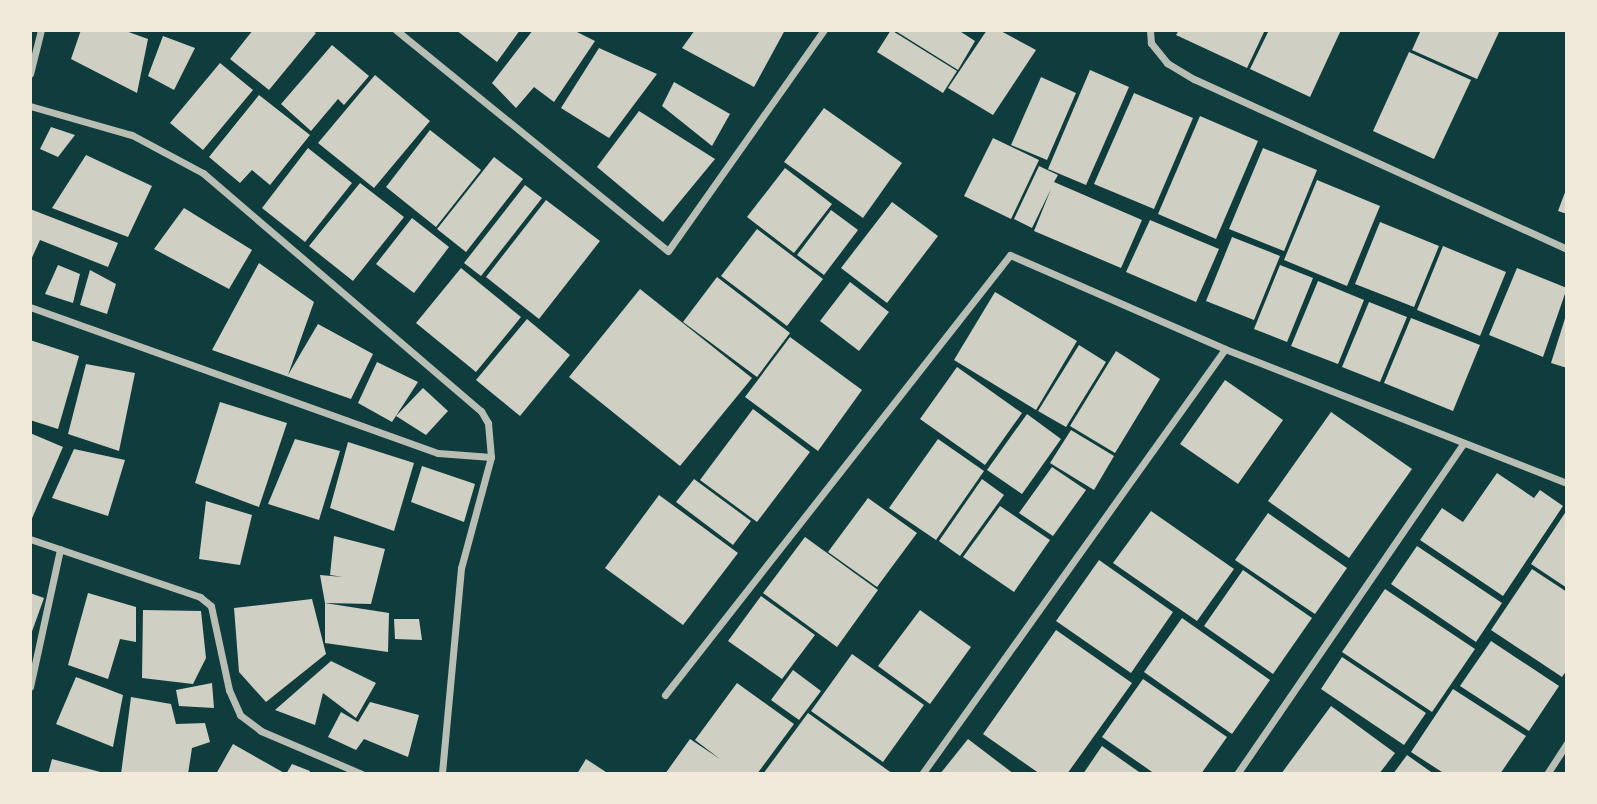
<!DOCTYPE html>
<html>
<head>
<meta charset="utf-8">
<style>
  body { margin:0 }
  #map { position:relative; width:1597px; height:804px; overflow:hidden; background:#0f3d3e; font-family:"Nunito Sans",sans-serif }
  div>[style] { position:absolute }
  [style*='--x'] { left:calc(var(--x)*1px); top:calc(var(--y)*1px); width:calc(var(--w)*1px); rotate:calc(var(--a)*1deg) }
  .building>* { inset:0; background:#cfcfc3 }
  .minor>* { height:7px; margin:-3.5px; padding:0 3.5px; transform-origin:3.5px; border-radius:3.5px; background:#b8beb3 }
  span { translate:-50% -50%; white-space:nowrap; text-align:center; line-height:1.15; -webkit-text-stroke:7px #f1e9da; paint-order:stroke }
  .frame { position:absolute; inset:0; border:32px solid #f1e9da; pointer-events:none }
</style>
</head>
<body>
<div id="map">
  <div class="building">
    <i style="clip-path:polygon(81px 30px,123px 30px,148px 39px,137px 93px,71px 59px)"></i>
    <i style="clip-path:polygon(253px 30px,311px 30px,316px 33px,269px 90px,230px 59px)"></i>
    <i style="clip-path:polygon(456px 30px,520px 30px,497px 62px)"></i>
    <i style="clip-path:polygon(533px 30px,573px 30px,595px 41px,554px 102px,534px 87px,516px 108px,492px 83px)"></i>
    <i style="clip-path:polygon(695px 30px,785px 30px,754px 87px,682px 48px)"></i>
    <i style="clip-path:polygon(891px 30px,957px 71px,943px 93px,877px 52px)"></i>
    <i style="clip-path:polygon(894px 30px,958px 30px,975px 41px,958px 70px)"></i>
    <i style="clip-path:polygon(987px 30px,999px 30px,1036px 50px,993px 115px,948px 88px)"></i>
    <i style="clip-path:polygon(1179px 30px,1265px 30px,1247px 68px,1176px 35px)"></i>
    <i style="clip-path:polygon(1269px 30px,1341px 30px,1310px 97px,1250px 69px)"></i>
    <i style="clip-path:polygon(1421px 30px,1500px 30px,1477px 79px,1412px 50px)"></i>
    <i style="clip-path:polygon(163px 36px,195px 48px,174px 90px,148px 76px)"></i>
    <i style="clip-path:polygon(332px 45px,369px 76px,344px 105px,338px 99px,311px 131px,281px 104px)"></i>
    <i style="clip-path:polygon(599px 48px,657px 74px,609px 138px,561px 108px)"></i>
    <i style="clip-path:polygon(1409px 52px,1471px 80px,1434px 159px,1373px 131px)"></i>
    <i style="clip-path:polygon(220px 63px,253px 90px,203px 150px,170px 123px)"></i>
    <i style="clip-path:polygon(1090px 70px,1129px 87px,1086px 185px,1048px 169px)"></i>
    <i style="clip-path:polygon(375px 75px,430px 121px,374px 188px,318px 143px)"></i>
    <i style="clip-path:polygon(1041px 77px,1076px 93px,1047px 160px,1011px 145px)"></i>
    <i style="clip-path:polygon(674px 82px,730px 114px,712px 146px,662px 106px)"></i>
    <i style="clip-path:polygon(1134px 93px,1193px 118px,1154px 209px,1094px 184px)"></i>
    <i style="clip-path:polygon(259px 95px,310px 135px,270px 185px,252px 170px,240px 183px,209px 157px)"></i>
    <i style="clip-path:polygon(824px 108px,902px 163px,863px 218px,784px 162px)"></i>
    <i style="clip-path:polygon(639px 111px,715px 159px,663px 222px,597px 167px)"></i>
    <i style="clip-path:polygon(1200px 116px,1258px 141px,1216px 239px,1158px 214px)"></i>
    <i style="clip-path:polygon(51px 127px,75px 135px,58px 157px,40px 149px)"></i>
    <i style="clip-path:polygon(430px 130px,481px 170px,436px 227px,386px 187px)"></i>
    <i style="clip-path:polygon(993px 138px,1039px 160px,1011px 219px,964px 196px)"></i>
    <i style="clip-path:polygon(308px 148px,352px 183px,305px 242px,262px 208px)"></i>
    <i style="clip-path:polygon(1263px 148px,1317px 170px,1284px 251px,1229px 229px)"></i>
    <i style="clip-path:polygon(86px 155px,152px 186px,128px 237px,52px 208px)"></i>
    <i style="clip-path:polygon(494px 157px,523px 179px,466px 252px,437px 229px)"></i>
    <i style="clip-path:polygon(1039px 166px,1058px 175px,1054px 182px,1142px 220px,1121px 268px,1034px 231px,1051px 189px,1032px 228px,1014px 219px)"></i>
    <i style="clip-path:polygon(785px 168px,832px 204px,794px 253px,747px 217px)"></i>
    <i style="clip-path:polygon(1317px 180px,1380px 206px,1347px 286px,1284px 260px)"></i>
    <i style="clip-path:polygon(360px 183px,404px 217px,353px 281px,309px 246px)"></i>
    <i style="clip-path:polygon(525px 185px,542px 198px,481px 276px,464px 263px)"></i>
    <i style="clip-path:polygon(1567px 187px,1567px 214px,1558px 211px)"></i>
    <i style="clip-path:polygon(546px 200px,600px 241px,539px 319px,486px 277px)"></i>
    <i style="clip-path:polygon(892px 202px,938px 236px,887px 303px,841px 268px)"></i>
    <i style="clip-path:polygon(184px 208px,252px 250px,229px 289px,154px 249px)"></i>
    <i style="clip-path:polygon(30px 209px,118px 243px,108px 267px,40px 240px,30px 262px)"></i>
    <i style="clip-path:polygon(831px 210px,858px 230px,824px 275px,797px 255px)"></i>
    <i style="clip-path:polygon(412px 218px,449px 247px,414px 293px,376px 264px)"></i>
    <i style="clip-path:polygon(1150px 220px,1219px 249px,1196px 302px,1126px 272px)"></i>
    <i style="clip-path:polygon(1380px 222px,1439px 246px,1414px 307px,1355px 284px)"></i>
    <i style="clip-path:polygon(757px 229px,823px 279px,787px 326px,721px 276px)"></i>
    <i style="clip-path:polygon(1232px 237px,1280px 256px,1254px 320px,1206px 301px)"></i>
    <i style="clip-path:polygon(1443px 246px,1506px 272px,1480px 336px,1417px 310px)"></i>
    <i style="clip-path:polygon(259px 263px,314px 302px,288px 375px,318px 324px,373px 354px,351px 399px,212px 350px)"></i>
    <i style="clip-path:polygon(58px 265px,80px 274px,73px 303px,45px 294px)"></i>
    <i style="clip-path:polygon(1280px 265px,1313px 278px,1287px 342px,1254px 329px)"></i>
    <i style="clip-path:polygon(461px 268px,521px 317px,476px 372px,416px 323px)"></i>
    <i style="clip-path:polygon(1517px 268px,1567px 288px,1543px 357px,1489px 335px)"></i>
    <i style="clip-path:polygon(90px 270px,116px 284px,107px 314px,80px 305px)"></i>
    <i style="clip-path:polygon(717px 277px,790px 333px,757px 377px,683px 322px)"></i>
    <i style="clip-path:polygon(1318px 281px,1364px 300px,1338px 364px,1291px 346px)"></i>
    <i style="clip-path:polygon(850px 282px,889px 312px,859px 351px,820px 321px)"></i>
    <i style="clip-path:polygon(640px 289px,752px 378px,680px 466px,569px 377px)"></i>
    <i style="clip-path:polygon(995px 292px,1077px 341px,1036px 410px,954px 360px)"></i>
    <i style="clip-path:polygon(1369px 302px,1407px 317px,1380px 382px,1342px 367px)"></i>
    <i style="clip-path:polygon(1567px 312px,1567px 368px,1551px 363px)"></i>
    <i style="clip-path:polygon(1411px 318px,1480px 345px,1453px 411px,1384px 383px)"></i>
    <i style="clip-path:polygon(527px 319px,570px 355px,520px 416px,476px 380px)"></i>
    <i style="clip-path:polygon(790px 337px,862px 390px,818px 451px,745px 397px)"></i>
    <i style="clip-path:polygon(30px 340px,79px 356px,58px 429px,30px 420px)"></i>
    <i style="clip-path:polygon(1079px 345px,1106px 362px,1066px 427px,1038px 411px)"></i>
    <i style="clip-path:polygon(1116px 351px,1160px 379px,1115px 453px,1070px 426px)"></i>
    <i style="clip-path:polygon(377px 362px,418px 382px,392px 422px,358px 403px)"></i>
    <i style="clip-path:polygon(86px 364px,135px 373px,119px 451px,68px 434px)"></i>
    <i style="clip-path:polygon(957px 367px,1022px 413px,985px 465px,920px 419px)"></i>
    <i style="clip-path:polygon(1225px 380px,1283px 420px,1238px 484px,1180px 444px)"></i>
    <i style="clip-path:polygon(423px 388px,448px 411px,426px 435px,396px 416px)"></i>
    <i style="clip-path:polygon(220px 402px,287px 423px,259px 507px,195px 483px)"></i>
    <i style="clip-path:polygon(753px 409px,810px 452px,757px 522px,700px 480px)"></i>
    <i style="clip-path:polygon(1331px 412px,1412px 469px,1349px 558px,1268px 501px)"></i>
    <i style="clip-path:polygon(1027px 414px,1061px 439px,1022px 494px,987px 470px)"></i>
    <i style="clip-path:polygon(1071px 430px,1114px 456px,1094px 490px,1050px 463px)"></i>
    <i style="clip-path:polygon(30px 433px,63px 447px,30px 523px)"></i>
    <i style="clip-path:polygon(295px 439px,340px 451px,319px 520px,268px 504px)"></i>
    <i style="clip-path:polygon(938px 439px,984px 471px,936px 540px,889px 508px)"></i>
    <i style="clip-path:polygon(348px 442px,414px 463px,394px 531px,330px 508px)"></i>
    <i style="clip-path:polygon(74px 449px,125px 460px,108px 516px,52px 498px)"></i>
    <i style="clip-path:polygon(422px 466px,475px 484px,464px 522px,411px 502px)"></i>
    <i style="clip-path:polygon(1052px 467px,1086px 490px,1053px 536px,1019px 513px)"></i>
    <i style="clip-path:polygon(1497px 473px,1534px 498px,1540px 490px,1563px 506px,1503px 596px,1420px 540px,1442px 508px,1463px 522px)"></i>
    <i style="clip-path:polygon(694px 479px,751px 521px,733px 545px,676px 502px)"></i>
    <i style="clip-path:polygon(982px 479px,1004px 495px,960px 556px,939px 541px)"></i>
    <i style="clip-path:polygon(659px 495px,738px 553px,683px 625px,605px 568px)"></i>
    <i style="clip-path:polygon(868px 498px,917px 533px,877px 587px,828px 552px)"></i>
    <i style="clip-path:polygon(206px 501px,252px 515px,240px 565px,199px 559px)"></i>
    <i style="clip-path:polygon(1000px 506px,1050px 540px,1014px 592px,963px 557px)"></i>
    <i style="clip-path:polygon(1567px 510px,1567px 588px,1531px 564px)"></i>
    <i style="clip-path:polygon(1151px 511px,1234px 569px,1197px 621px,1113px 563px)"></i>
    <i style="clip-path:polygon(1268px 513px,1347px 568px,1315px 614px,1235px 560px)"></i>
    <i style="clip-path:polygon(334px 536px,385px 549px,371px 604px,325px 603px,320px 575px,343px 577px,330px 575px)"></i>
    <i style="clip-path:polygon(805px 537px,878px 590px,837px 647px,763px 593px)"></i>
    <i style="clip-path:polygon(1417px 546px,1502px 603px,1476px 642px,1391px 584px)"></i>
    <i style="clip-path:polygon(1099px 560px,1173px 612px,1131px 673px,1056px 621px)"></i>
    <i style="clip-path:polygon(1532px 569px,1567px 592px,1567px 670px,1562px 677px,1491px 630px)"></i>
    <i style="clip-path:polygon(1243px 570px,1312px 618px,1273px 674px,1204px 626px)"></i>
    <i style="clip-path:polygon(1385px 589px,1475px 649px,1432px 712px,1342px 652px)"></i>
    <i style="clip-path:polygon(30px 593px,44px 598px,30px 637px)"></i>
    <i style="clip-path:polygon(88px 593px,136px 607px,136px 642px,120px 639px,108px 679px,68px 665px)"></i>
    <i style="clip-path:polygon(761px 596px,815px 635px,782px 679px,728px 641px)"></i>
    <i style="clip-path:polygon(312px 599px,326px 654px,266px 702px,239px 672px,234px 608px)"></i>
    <i style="clip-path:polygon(325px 603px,389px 613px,388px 652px,325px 643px)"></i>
    <i style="clip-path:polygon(143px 610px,201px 611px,206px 658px,193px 684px,142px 678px)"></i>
    <i style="clip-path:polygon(920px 610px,971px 647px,930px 704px,878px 666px)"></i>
    <i style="clip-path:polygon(1182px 618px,1270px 680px,1232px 734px,1144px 672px)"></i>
    <i style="clip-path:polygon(394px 619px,419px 619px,422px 640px,395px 639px)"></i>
    <i style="clip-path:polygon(1056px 630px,1132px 683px,1067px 774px,1040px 774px,983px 734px)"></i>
    <i style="clip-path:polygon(1491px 641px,1559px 686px,1529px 731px,1460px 686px)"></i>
    <i style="clip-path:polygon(852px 654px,924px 705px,883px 762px,811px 711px)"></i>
    <i style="clip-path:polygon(1342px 657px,1426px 713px,1404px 745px,1321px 689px)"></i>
    <i style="clip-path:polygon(331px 661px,376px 683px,356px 718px,323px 693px,315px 725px,275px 710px)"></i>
    <i style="clip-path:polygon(793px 670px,821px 691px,799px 720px,771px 700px)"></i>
    <i style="clip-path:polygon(76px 677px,123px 695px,113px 747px,56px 724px)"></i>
    <i style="clip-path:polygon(1143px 679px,1227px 737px,1201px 774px,1155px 774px,1102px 737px)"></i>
    <i style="clip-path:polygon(212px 683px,214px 708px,179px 706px,176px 690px)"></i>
    <i style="clip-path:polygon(737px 683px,794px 724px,757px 774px,665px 774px,690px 739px,720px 759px,695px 740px)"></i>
    <i style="clip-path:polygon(1453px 689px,1526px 736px,1500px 774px,1445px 774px,1411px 752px)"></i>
    <i style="clip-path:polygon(131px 697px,171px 704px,176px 724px,205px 723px,210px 742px,192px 748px,188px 774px,121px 774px)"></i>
    <i style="clip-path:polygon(370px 702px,419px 715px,408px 757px,364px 739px,356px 750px,328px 737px,341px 712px,358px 722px)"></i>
    <i style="clip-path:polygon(1331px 706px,1395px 753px,1379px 774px,1281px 774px)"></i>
    <i style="clip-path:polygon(808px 713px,893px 774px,763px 774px)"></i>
    <i style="clip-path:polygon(968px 739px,1014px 774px,940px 774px)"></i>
    <i style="clip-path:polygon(233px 744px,286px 774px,216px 774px)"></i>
    <i style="clip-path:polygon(1102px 746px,1142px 774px,1083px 774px)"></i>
    <i style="clip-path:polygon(1407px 755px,1434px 774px,1393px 774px)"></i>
    <i style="clip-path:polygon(52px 759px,104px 773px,104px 774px,48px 774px)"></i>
    <i style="clip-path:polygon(586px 759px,609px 774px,577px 774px)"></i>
    <i style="clip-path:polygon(292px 764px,310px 771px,309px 774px,286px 774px)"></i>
  </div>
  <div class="minor">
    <i style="--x:396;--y:30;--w:350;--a:39.1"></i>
    <i style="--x:668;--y:251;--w:271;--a:-54.8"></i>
    <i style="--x:1150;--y:30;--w:13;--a:86"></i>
    <i style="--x:1151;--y:43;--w:26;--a:51"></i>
    <i style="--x:1167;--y:63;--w:31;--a:31"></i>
    <i style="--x:1194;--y:79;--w:410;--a:24.5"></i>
    <i style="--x:30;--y:74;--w:45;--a:-76"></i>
    <i style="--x:30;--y:106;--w:106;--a:15.9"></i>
    <i style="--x:132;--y:135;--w:81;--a:28.2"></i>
    <i style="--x:203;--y:173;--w:366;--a:40.6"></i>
    <i style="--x:481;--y:411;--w:14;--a:60"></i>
    <i style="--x:488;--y:423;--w:34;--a:85"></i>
    <i style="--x:491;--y:457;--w:115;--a:105.1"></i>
    <i style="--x:461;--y:568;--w:207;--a:95.3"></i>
    <i style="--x:30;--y:307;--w:433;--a:19.7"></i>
    <i style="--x:438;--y:453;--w:53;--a:4.3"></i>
    <i style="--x:30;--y:539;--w:180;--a:18.8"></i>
    <i style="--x:200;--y:597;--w:14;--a:39"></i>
    <i style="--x:211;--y:606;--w:86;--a:77.9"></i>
    <i style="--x:229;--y:690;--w:27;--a:66"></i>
    <i style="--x:240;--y:715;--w:26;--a:37"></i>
    <i style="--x:261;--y:731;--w:110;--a:23.1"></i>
    <i style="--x:30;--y:687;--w:141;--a:-77.7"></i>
    <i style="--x:665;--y:695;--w:559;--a:-51.9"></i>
    <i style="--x:1010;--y:255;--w:235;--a:23.6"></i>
    <i style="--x:1225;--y:349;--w:367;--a:21.4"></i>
    <i style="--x:922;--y:774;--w:522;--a:-54.51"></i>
    <i style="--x:1237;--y:774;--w:401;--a:-55.6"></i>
    <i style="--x:1547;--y:774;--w:37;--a:-57"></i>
  </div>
  <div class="frame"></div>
</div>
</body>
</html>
